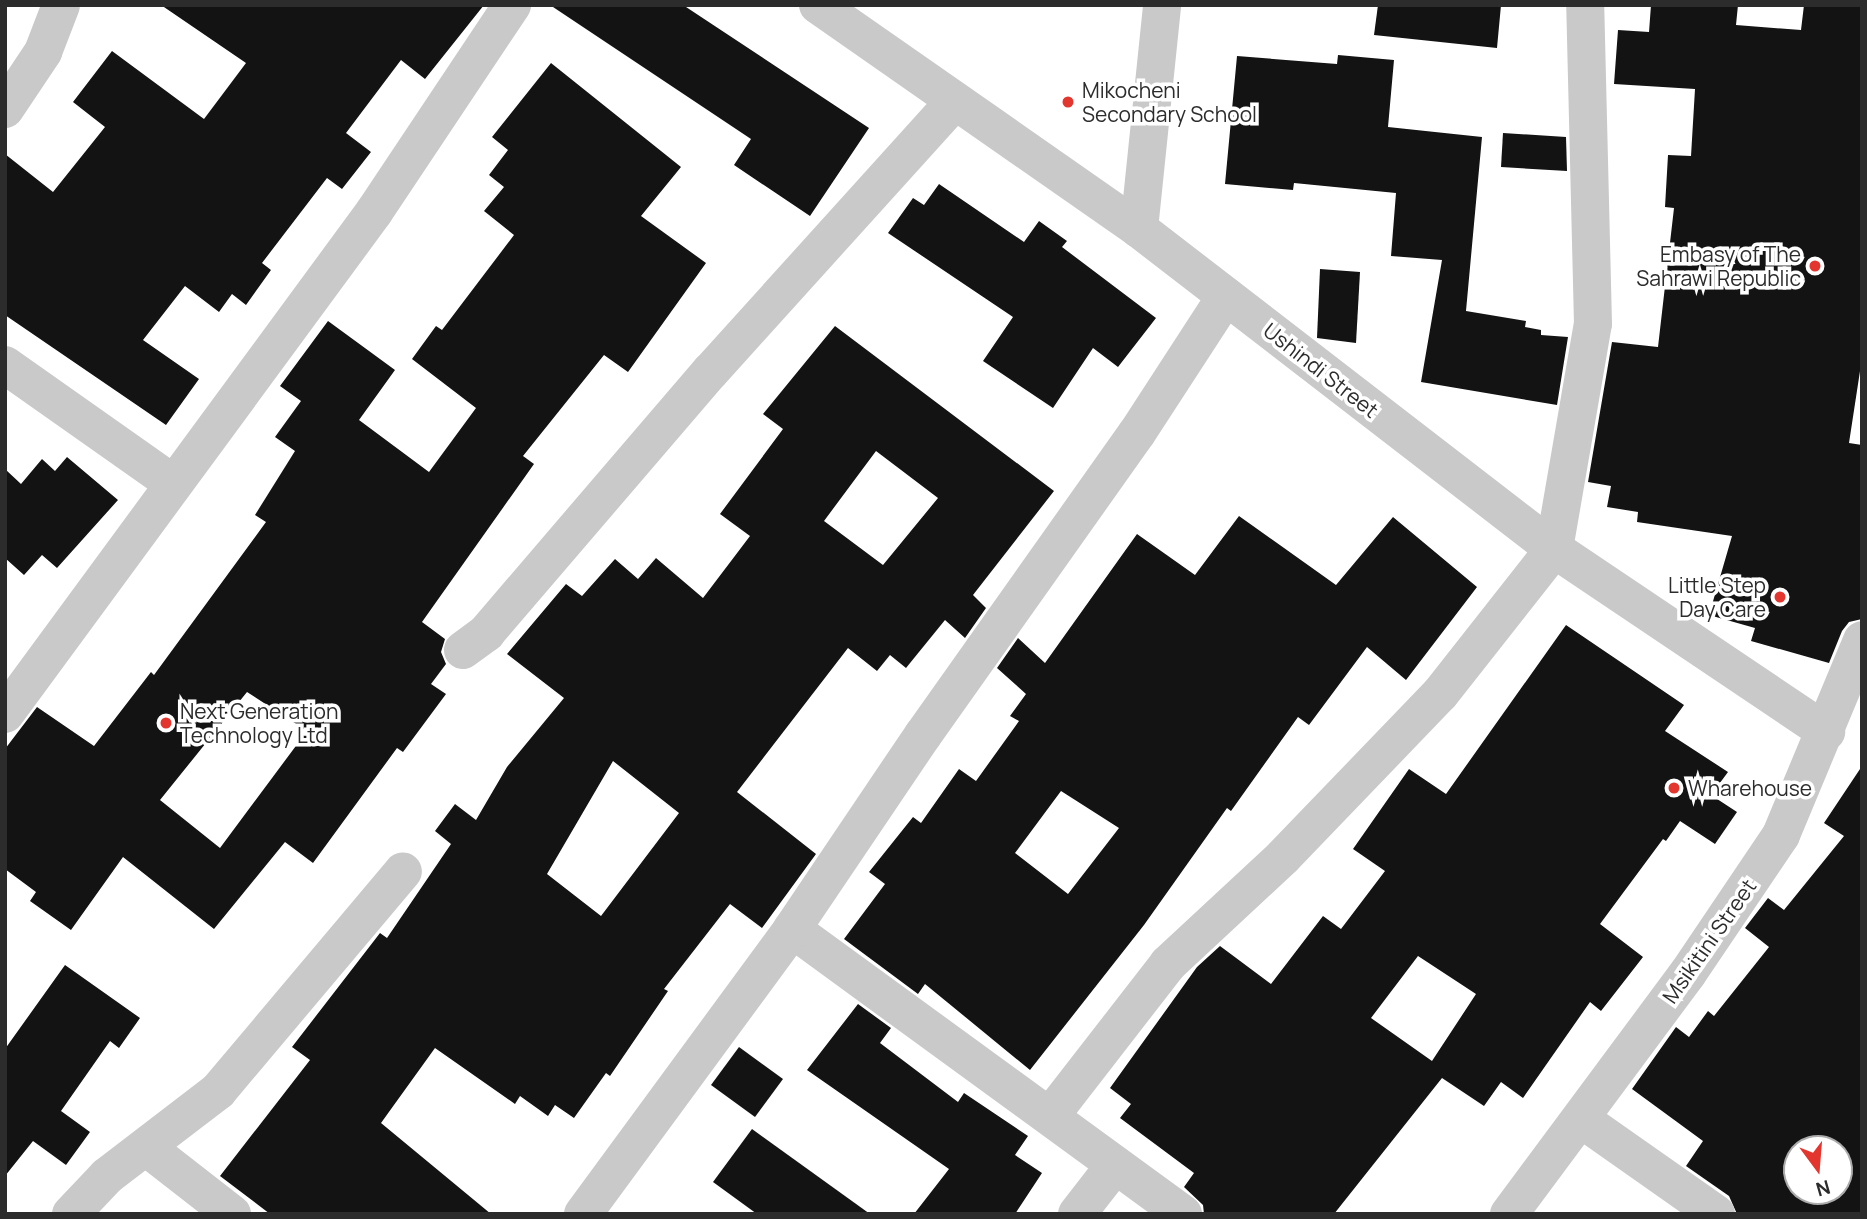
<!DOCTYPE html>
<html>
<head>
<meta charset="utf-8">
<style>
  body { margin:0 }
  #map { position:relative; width:1867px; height:1219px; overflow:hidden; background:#fff; font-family:Manrope,sans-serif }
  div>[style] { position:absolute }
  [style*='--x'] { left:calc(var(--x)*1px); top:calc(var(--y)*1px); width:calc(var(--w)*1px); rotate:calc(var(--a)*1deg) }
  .building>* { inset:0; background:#131313 }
  .minor>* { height:38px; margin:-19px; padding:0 19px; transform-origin:19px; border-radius:19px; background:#c9c9c9 }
  .dots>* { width:19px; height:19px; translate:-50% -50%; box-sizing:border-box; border:4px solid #fff; border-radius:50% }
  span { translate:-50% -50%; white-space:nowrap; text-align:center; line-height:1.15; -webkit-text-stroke:7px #fff; paint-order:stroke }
  .poi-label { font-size:21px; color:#2c2c2c }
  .left { translate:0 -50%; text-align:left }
  .right { translate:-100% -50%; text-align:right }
  .street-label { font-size:21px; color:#2c2c2c }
  .frame { position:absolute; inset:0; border:7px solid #2c2c2c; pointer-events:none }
  .north { position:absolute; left:1783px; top:1135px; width:70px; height:70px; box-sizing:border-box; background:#fff; border:2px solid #ababab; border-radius:50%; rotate:164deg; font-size:19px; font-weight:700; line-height:28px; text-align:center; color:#2c2c2c }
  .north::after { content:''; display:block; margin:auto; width:24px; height:32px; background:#e3362e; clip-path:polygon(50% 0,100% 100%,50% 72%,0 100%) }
</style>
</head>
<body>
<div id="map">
  <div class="building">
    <i style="clip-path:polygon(161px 5px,484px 5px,425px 79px,401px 60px,346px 133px,371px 152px,342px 189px,327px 178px,262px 263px,271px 270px,246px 305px,232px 294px,219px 312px,185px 286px,143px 340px,199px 379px,166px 425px,5px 315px,5px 154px,53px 192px,105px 127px,73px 102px,112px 51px,204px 119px,246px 63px)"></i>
    <i style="clip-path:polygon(550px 5px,683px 5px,869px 128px,810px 216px,734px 165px,751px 139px)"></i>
    <i style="clip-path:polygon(1378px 5px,1501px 5px,1497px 48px,1374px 35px)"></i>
    <i style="clip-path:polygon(1651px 5px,1738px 5px,1736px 25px,1801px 30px,1804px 5px,1862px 5px,1862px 358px,1849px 443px,1862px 445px,1862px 619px,1849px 622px,1842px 631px,1829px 663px,1751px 641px,1755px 628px,1709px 615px,1732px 536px,1637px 522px,1638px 512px,1607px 507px,1611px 486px,1588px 482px,1612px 342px,1658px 347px,1674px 208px,1665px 207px,1668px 155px,1691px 156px,1695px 89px,1614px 84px,1618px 30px,1649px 32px)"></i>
    <i style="clip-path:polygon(1338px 55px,1394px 60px,1388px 127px,1482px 137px,1466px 311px,1526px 321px,1525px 327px,1541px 330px,1541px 335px,1568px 337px,1557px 405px,1421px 382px,1442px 260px,1391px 256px,1396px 193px,1294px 183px,1293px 190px,1225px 184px,1237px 56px,1337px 64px)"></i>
    <i style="clip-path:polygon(evenodd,551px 63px,681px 167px,641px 216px,706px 263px,628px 372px,604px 355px,523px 456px,534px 464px,422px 622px,445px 639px,441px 652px,446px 664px,431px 684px,446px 694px,403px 752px,397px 748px,313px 863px,285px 842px,214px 929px,123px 857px,71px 930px,30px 901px,36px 892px,5px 869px,5px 749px,37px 707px,94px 746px,151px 672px,154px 675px,266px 522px,255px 515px,295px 451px,275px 437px,301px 401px,280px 386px,328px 321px,395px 370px,359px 420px,429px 472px,476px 408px,412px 359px,436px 326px,442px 330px,514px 235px,484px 211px,504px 187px,489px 175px,508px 150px,492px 137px,551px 63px,247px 692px,307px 731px,220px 848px,160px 800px,247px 692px)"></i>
    <i style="clip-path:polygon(1503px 133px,1566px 137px,1567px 171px,1501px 167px)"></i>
    <i style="clip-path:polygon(939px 184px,1024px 242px,1039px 221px,1067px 241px,1062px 247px,1156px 318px,1118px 367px,1093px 348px,1053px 408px,983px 361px,1013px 317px,888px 233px,913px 198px,924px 205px)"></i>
    <i style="clip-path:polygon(1320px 269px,1360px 272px,1356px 343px,1317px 338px)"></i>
    <i style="clip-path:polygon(evenodd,835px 326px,1054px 491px,973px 595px,986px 608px,965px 638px,945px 620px,906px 668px,890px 655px,877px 671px,848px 648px,737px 792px,816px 854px,762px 928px,730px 904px,664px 989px,668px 991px,610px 1076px,606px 1073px,574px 1118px,555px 1105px,548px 1116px,520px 1096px,515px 1104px,435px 1048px,381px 1123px,491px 1214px,270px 1214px,220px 1176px,310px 1060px,292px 1047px,380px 933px,387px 938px,451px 844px,435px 831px,455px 804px,476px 820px,507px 767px,564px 698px,507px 654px,566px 584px,582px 596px,615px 559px,638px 579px,656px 558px,703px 598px,750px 536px,720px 514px,783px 429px,763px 414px,835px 326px,876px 451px,938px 498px,883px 565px,824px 521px,876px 451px,835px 326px,613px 761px,679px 813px,601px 916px,547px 874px,613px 761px)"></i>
    <i style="clip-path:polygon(67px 457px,118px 500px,57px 568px,42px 555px,24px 575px,5px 558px,5px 469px,21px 484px,42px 459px,55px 471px)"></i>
    <i style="clip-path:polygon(evenodd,1239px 516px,1336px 585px,1393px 517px,1477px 587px,1406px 680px,1367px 647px,1309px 725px,1298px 717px,1231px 811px,1227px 808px,1144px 925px,1030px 1070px,925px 984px,918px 994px,844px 939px,885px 884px,869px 872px,913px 817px,921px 823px,959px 769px,976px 781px,1019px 721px,1010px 716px,1026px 694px,997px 668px,1018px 638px,1045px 663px,1137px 534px,1195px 575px,1239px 516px,1061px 791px,1119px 828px,1068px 894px,1015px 853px,1061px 791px)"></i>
    <i style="clip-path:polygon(evenodd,1566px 625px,1684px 705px,1665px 731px,1728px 772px,1711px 795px,1737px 812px,1715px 844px,1680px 821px,1666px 841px,1663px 839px,1600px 924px,1643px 957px,1601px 1011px,1590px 1002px,1523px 1098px,1501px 1082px,1484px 1106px,1442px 1078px,1334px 1214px,1204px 1214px,1203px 1205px,1184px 1187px,1194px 1173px,1120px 1118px,1131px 1104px,1110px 1088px,1197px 967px,1220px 946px,1271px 984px,1323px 916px,1341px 929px,1385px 871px,1353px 849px,1409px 769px,1446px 794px,1566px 625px,1418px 956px,1476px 994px,1432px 1061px,1371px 1018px,1418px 956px)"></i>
    <i style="clip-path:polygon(evenodd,1862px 766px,1862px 1214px,1737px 1214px,1729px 1196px,1686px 1166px,1703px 1141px,1632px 1089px,1676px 1027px,1689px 1037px,1708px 1011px,1714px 1016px,1769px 947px,1745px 928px,1768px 898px,1784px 910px,1844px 836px,1824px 823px,1862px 766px,1797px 1149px,1839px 1149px,1839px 1191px,1797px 1191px,1797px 1149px)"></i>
    <i style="clip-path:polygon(65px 965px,140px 1018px,119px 1048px,110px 1041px,61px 1111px,90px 1132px,66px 1165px,33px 1141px,5px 1176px,5px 1049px)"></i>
    <i style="clip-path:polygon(858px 1004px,891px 1028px,880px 1043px,958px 1102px,964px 1093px,1028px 1136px,1015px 1155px,1042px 1173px,1015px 1214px,914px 1214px,949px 1169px,807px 1070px)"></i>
    <i style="clip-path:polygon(739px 1047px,783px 1079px,755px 1117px,711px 1085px)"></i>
    <i style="clip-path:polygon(752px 1129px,870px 1214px,757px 1214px,713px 1182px)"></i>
  </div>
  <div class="minor">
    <i style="--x:818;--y:5;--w:391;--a:34.9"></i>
    <i style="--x:1139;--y:229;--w:524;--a:37.64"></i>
    <i style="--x:1554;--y:549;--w:328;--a:33.9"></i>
    <i style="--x:5;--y:109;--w:69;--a:-56.3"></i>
    <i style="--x:43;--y:52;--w:50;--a:-69"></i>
    <i style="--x:1139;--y:229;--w:225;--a:-84.1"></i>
    <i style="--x:5;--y:365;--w:204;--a:35.2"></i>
    <i style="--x:463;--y:650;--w:29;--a:-36"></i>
    <i style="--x:486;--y:633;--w:344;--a:-49.4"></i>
    <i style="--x:710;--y:372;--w:364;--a:-47.9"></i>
    <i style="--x:5;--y:714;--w:623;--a:-53.68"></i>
    <i style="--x:374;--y:212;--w:249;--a:-56.3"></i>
    <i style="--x:792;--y:929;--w:484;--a:36.1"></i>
    <i style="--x:1051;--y:1115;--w:191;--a:-52.2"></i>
    <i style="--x:1168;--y:964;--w:157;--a:-42.9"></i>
    <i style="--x:1283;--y:857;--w:226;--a:-46.1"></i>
    <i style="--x:1440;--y:694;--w:184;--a:-51.8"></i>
    <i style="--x:1554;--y:549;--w:228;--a:-80.2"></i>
    <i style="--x:1593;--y:324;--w:319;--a:-91.4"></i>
    <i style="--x:1581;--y:1119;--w:165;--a:35.1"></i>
    <i style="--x:146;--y:1147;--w:109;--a:37.9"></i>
    <i style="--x:71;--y:1214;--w:52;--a:-46.5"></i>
    <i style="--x:107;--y:1176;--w:140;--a:-37.4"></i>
    <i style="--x:218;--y:1091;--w:287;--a:-49.9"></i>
    <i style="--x:583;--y:1214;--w:353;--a:-53.7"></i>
    <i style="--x:792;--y:929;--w:234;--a:-56"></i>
    <i style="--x:923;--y:735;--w:370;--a:-54.7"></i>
    <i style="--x:1137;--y:433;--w:163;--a:-57"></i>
    <i style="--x:1077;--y:1214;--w:62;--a:-52.2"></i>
    <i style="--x:1509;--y:1214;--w:300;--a:-53.4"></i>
    <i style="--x:1688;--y:973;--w:166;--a:-56"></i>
    <i style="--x:1781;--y:835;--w:211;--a:-67.4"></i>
  </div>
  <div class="dots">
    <i style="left:1068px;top:102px;background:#e3362e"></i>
    <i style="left:1815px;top:266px;background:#e3362e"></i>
    <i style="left:1780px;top:597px;background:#e3362e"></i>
    <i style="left:166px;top:723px;background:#e3362e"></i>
    <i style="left:1674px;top:788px;background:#e3362e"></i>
  </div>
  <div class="poi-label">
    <span class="left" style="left:1082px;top:102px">Mikocheni<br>Secondary School</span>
    <span class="right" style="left:1801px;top:266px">Embasy of The<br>Sahrawi Republic</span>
    <span class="right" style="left:1766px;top:597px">Little Step<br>Day Care</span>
    <span class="left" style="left:180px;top:723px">Next Generation<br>Technology Ltd</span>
    <span class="left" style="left:1688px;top:788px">Wharehouse</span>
  </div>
  <div class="street-label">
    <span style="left:1321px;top:370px;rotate:38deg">Ushindi Street</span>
    <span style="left:1709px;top:941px;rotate:-55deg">Msikitini Street</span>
  </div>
  <div class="frame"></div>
  <div class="north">N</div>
</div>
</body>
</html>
